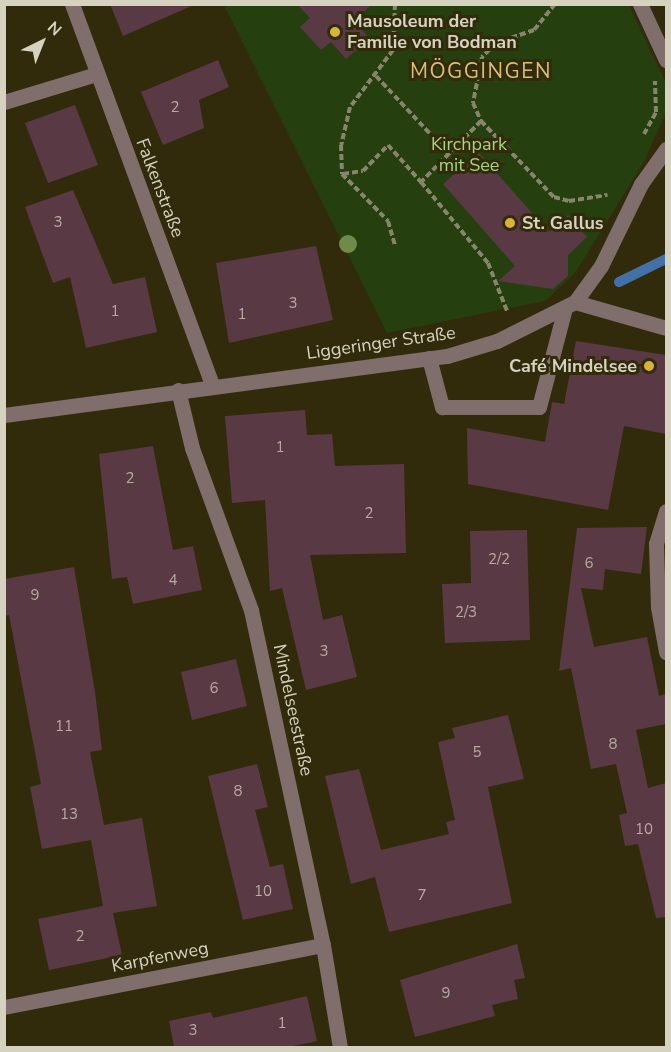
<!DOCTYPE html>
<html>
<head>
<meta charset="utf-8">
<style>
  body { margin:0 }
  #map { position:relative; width:671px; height:1052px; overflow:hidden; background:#322b0b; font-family:"Nunito Sans",sans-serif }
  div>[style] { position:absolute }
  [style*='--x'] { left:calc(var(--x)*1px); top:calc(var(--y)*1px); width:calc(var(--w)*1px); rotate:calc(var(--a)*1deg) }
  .green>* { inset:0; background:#253f0f }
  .stream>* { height:10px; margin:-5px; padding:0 5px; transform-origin:5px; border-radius:5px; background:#4370a7 }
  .building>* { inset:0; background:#593943 }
  .path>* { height:4px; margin-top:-2px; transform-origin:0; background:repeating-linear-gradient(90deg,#89846c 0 6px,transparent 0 9px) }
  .minor>* { height:15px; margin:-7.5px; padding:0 7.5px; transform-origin:7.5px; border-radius:7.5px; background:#7f6e6b }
  .trees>* { width:18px; height:18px; margin:-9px; border-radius:50%; background:#708a4a }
  .dots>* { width:16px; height:16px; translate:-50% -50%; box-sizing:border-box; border:3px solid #322b0b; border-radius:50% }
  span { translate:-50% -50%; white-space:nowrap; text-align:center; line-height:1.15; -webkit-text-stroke:6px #322b0b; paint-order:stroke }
  .number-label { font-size:15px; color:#b6aca1 }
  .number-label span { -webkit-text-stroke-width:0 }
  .poi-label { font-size:18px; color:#d5d2c0; font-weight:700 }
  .left { translate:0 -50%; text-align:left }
  .right { translate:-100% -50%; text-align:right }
  .park-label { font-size:18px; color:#a3d77d }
  .street-label { font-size:18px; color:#d5d2c0 }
  .quarter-label { font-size:21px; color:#d8bf73; letter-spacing:1.5px }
  .frame { position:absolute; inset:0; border:6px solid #d5d2c0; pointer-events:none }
  .north { position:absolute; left:12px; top:12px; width:60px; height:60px; -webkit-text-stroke:4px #322b0b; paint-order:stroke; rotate:43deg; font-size:16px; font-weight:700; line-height:24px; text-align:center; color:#d5d2c0 }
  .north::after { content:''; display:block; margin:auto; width:21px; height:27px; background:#d5d2c0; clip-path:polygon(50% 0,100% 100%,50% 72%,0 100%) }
</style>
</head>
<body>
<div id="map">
  <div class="green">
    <i style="clip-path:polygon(224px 5px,629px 5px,665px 81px,666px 112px,644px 162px,575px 273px,545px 301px,387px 333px)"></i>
  </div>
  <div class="stream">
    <i style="--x:619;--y:282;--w:52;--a:-26.1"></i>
  </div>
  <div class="building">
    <i style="clip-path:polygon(110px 4px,196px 4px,123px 36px)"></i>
    <i style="clip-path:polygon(297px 4px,372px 4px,355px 21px,369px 38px,346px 59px,331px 42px,321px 50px,300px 27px,310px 18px)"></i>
    <i style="clip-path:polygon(218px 60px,229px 87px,199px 100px,204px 128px,163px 145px,141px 92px)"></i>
    <i style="clip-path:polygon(75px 105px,98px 165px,48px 183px,25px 123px)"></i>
    <i style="clip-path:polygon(479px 153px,549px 232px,568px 215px,587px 237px,568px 255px,568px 276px,553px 289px,498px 281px,515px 266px,443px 184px)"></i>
    <i style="clip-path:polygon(73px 190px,113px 284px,145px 277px,157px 332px,86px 348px,70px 277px,53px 283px,25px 207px)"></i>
    <i style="clip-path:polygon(316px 246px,333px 320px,229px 343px,216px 263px)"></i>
    <i style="clip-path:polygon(576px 341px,666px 355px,666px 434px,624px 426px,608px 510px,468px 484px,467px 428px,545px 442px,552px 402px,564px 404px)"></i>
    <i style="clip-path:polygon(305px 410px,307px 435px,332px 434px,335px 466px,404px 464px,406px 553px,310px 555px,323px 620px,342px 615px,357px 677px,306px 690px,282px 588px,270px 591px,265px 500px,232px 503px,225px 416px)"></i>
    <i style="clip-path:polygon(153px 446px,173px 550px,193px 546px,202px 590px,133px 604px,127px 577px,112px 579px,99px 454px)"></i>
    <i style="clip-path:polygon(647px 527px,641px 574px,605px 569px,603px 590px,581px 588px,594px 647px,647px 637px,659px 696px,666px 694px,666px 724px,636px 730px,648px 788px,666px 783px,666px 917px,656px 918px,638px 844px,625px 846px,619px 815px,627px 813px,616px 764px,591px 769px,571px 668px,559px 671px,577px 528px)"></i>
    <i style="clip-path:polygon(527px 530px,530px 640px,445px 643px,442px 584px,471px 583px,470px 531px)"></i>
    <i style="clip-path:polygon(74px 567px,95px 692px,102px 750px,90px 752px,104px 825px,142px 818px,157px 906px,113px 913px,122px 955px,49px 970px,38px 919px,103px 906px,91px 840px,42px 849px,30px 787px,41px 784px,9px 615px,4px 616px,4px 579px)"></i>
    <i style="clip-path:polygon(236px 659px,247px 706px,192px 720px,181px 672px)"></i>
    <i style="clip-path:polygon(508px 715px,524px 779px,488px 787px,512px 903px,389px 932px,375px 877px,351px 884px,325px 776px,359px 769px,381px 850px,449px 834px,446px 822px,455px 820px,438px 742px,455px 738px,452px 728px)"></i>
    <i style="clip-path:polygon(257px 764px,268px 807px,255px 810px,270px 867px,283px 864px,293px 909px,243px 920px,208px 776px)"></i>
    <i style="clip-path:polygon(517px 944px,525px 978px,514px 980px,518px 999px,492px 1005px,495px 1016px,415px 1037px,400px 980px)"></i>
    <i style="clip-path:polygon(307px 996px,317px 1041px,289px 1047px,174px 1047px,169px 1021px,211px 1012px,213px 1018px)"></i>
  </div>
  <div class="path">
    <i style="--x:395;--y:4;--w:46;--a:92.5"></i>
    <i style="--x:393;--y:50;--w:71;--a:127"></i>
    <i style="--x:350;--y:107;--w:39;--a:103"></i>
    <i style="--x:341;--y:145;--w:29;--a:88"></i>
    <i style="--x:342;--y:174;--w:66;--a:45.6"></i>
    <i style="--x:388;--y:221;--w:26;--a:74"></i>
    <i style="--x:555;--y:4;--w:33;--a:129"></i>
    <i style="--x:534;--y:30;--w:40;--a:161.1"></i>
    <i style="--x:496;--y:43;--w:20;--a:135"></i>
    <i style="--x:482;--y:57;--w:47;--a:101.1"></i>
    <i style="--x:473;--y:103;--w:20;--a:66"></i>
    <i style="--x:481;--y:121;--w:105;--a:46.2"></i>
    <i style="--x:554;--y:197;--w:16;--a:15"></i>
    <i style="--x:569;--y:201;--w:39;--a:-9"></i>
    <i style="--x:376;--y:76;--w:107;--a:46.9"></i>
    <i style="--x:481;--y:121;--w:86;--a:134.5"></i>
    <i style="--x:421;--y:182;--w:105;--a:50.4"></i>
    <i style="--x:488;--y:263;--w:52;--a:68.4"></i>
    <i style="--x:644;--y:134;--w:25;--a:-61"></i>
    <i style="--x:656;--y:112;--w:31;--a:-92"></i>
    <i style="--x:343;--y:174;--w:20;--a:-9"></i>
    <i style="--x:363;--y:171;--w:36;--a:-46"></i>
    <i style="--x:388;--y:145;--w:50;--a:48.3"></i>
  </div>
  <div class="minor">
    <i style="--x:72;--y:4;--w:406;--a:69.8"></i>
    <i style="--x:640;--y:4;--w:62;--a:65.1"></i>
    <i style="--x:4;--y:102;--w:96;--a:-16.9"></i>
    <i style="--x:575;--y:302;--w:95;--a:15.9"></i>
    <i style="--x:429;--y:358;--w:51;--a:75.1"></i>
    <i style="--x:442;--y:407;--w:97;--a:0"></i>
    <i style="--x:539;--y:407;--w:102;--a:-75.3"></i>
    <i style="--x:178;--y:390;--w:60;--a:76.4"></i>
    <i style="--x:192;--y:448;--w:172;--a:70"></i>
    <i style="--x:251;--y:610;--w:343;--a:77.9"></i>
    <i style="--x:323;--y:945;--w:104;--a:80.6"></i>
    <i style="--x:4;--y:415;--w:447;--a:-7.6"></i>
    <i style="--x:447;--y:356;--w:52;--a:-16.7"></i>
    <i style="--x:497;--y:341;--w:87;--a:-26.6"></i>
    <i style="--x:575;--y:302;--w:44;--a:-54.2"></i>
    <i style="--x:601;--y:266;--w:91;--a:-64"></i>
    <i style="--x:641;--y:184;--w:43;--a:-54.5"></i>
    <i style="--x:666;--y:511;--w:34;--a:107"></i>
    <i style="--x:656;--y:544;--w:63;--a:88.2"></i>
    <i style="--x:658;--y:607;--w:46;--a:79.9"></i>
    <i style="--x:4;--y:1007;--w:325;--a:-11"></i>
  </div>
  <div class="trees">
    <i style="left:348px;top:244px"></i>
  </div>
  <div class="dots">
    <i style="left:335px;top:32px;background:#d9b334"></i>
    <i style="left:510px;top:223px;background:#d9b334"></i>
    <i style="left:649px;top:366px;background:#d9b334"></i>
  </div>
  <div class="number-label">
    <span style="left:175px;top:108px">2</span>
    <span style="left:58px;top:223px">3</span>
    <span style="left:293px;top:304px">3</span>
    <span style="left:115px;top:312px">1</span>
    <span style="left:242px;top:315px">1</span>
    <span style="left:280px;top:448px">1</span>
    <span style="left:130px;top:479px">2</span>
    <span style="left:369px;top:514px">2</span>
    <span style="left:499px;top:560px">2/2</span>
    <span style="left:589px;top:564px">6</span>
    <span style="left:173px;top:581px">4</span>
    <span style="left:35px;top:596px">9</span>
    <span style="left:466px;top:613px">2/3</span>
    <span style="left:324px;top:652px">3</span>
    <span style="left:214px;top:689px">6</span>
    <span style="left:64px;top:727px">11</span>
    <span style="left:613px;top:745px">8</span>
    <span style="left:477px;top:753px">5</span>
    <span style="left:238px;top:792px">8</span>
    <span style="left:69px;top:815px">13</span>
    <span style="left:644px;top:830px">10</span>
    <span style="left:263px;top:892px">10</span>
    <span style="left:422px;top:896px">7</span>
    <span style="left:80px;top:937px">2</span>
    <span style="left:446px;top:994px">9</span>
    <span style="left:282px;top:1024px">1</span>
    <span style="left:193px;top:1031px">3</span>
  </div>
  <div class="poi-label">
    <span class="left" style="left:347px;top:32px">Mausoleum der<br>Familie von Bodman</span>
    <span class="left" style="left:522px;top:223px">St. Gallus</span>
    <span class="right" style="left:637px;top:366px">Café Mindelsee</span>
  </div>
  <div class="park-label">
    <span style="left:469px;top:155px">Kirchpark<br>mit See</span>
  </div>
  <div class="street-label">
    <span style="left:160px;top:188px;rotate:69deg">Falkenstraße</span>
    <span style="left:381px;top:343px;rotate:-8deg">Liggeringer Straße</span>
    <span style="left:293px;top:710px;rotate:78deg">Mindelseestraße</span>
    <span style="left:160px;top:957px;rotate:-11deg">Karpfenweg</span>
  </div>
  <div class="quarter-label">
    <span style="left:481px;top:71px">MÖGGINGEN</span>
  </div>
  <div class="frame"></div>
  <div class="north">N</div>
</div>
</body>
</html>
